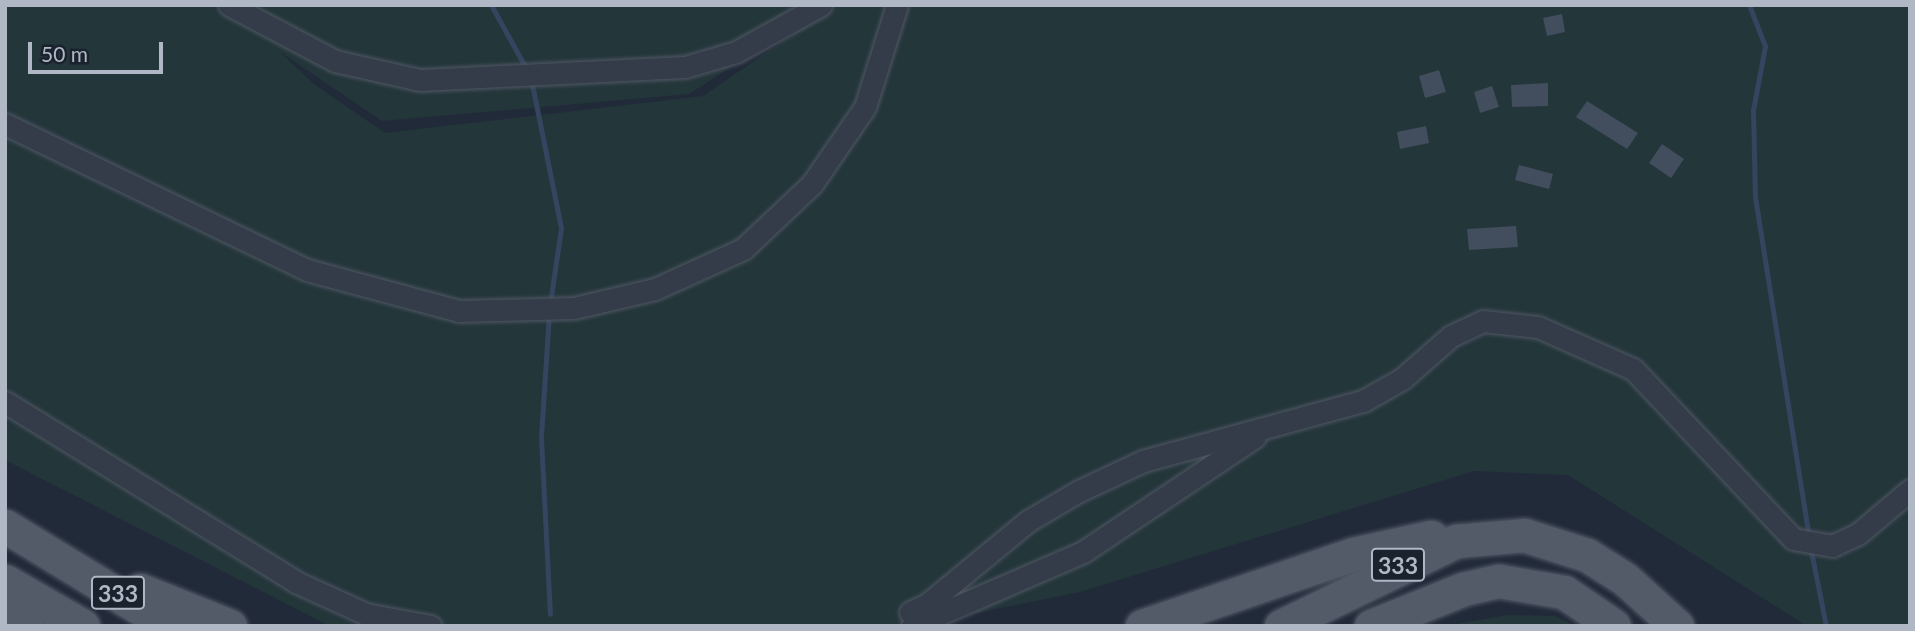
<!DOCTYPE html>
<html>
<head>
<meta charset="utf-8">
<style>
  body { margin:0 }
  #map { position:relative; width:1915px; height:631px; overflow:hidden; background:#212a39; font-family:Lato,sans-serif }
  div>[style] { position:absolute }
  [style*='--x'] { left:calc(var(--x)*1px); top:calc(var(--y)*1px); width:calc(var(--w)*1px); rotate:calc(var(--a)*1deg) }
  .green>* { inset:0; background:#23363a }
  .stream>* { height:5px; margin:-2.5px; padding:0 2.5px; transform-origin:2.5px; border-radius:2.5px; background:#354560 }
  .building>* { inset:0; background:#424d5e }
  .roads { filter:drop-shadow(0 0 2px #505764) drop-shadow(0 0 2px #505764) }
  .minor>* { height:21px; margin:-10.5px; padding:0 10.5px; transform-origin:10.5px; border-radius:10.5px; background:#353c49 }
  .primary>* { height:33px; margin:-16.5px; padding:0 16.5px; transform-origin:16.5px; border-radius:16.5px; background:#535b69 }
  span { translate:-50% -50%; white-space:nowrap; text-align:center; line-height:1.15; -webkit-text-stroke:6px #1a222e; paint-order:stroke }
  .shield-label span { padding:2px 5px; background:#1a222e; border:2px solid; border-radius:5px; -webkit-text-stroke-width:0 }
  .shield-label { font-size:23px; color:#b0b7c5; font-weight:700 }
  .frame { position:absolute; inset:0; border:7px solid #b0b7c5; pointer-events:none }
  .scale { position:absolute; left:28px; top:42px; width:135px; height:32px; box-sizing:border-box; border:4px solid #b0b7c5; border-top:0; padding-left:9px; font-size:21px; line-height:24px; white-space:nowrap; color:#b0b7c5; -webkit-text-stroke:5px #1a222e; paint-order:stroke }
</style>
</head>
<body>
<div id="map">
  <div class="green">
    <i style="clip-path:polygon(5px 5px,827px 5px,689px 94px,382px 121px,280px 52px,314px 84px,385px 133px,703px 96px,836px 5px,1910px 5px,1910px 626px,1807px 626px,1568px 475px,1474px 471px,1080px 592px,913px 626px,330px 626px,5px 460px)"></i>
    <i style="clip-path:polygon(1507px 615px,1555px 616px,1575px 626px,1445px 626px)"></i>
  </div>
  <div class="stream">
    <i style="--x:491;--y:5;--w:74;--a:61"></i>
    <i style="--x:1749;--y:5;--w:44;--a:68.7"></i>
    <i style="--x:1765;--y:46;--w:65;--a:100.6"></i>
    <i style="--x:1753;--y:110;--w:87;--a:88.7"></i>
    <i style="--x:1755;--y:197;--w:344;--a:81"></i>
    <i style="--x:531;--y:79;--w:152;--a:78.6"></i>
    <i style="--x:561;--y:228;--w:76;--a:98.3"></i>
    <i style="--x:549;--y:313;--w:125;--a:93.7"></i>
    <i style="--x:541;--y:438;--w:176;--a:87.1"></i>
    <i style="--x:1810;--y:546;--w:82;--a:78.7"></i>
  </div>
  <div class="building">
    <i style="clip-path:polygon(1562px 14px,1565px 32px,1547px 36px,1543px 18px)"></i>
    <i style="clip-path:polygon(1439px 70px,1446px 92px,1425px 98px,1419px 76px)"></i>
    <i style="clip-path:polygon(1548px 83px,1548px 106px,1512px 107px,1511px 85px)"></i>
    <i style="clip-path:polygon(1492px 86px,1499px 107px,1480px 113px,1474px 92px)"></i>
    <i style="clip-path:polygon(1587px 101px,1638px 133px,1627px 149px,1576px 117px)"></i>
    <i style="clip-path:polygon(1426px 126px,1429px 143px,1400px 149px,1397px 132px)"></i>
    <i style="clip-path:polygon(1662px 144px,1684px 159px,1671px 178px,1649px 163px)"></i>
    <i style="clip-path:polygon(1519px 165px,1553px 174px,1549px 189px,1515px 180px)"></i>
    <i style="clip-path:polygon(1516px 226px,1518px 247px,1469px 250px,1467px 229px)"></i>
  </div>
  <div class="roads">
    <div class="minor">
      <i style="--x:229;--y:5;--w:120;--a:27.8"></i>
      <i style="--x:335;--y:61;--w:87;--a:12.6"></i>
      <i style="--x:420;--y:80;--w:265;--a:-2.8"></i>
      <i style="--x:685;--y:67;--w:53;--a:-16.4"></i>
      <i style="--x:736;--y:52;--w:97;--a:-28.9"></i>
      <i style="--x:5;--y:124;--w:335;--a:25.8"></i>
      <i style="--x:307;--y:270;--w:157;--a:15.1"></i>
      <i style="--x:459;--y:311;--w:115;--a:-1.5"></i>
      <i style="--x:574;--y:308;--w:83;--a:-13.2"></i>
      <i style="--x:655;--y:289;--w:97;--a:-24.4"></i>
      <i style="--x:743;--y:249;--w:95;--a:-43.3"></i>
      <i style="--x:812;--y:184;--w:93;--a:-55.5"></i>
      <i style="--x:865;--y:107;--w:107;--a:-72.6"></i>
      <i style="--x:5;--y:402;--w:342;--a:31.7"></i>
      <i style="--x:296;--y:582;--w:77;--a:24.6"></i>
      <i style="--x:366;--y:614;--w:66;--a:10.5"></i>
      <i style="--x:910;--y:612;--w:17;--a:-24"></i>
      <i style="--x:926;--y:605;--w:132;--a:-39.5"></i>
      <i style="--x:1028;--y:521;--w:59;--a:-30.5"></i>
      <i style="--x:1079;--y:491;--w:71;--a:-25.1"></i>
      <i style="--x:1143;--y:461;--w:228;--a:-15.3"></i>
      <i style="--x:1363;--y:401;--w:45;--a:-29.4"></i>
      <i style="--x:1402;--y:379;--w:65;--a:-41.3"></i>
      <i style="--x:1451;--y:336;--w:35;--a:-25"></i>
      <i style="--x:1483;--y:321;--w:55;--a:6.2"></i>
      <i style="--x:1538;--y:327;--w:104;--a:23.9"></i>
      <i style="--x:1633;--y:369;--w:233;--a:46.7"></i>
      <i style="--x:1793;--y:539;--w:40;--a:10"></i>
      <i style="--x:1832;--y:546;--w:29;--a:-25"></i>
      <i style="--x:1858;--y:534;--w:68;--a:-40.2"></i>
      <i style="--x:912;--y:626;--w:186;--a:-23.4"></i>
      <i style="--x:1083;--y:552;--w:207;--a:-33.8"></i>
    </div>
    <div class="primary">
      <i style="--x:5;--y:526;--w:192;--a:31.4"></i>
      <i style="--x:5;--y:581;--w:90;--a:30"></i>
      <i style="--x:140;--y:590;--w:97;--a:21.8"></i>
      <i style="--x:5;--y:612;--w:26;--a:32"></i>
      <i style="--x:1142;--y:626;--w:223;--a:-18.8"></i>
      <i style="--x:1353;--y:554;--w:80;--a:-12.3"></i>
      <i style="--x:1281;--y:626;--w:195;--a:-25.9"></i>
      <i style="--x:1456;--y:541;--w:68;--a:-5"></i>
      <i style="--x:1524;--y:535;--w:66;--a:17.6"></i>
      <i style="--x:1587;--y:555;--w:45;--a:32.3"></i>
      <i style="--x:1625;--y:579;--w:70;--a:42.1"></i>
      <i style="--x:1371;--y:626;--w:99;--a:-21.9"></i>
      <i style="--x:1463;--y:589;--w:37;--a:-13"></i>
      <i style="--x:1499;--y:581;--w:66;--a:9.6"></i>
      <i style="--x:1564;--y:592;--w:60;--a:34.2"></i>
    </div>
  </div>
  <div class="shield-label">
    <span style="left:1398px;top:565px">333</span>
    <span style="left:118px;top:593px">333</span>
  </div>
  <div class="frame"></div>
  <div class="scale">50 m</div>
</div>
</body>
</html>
